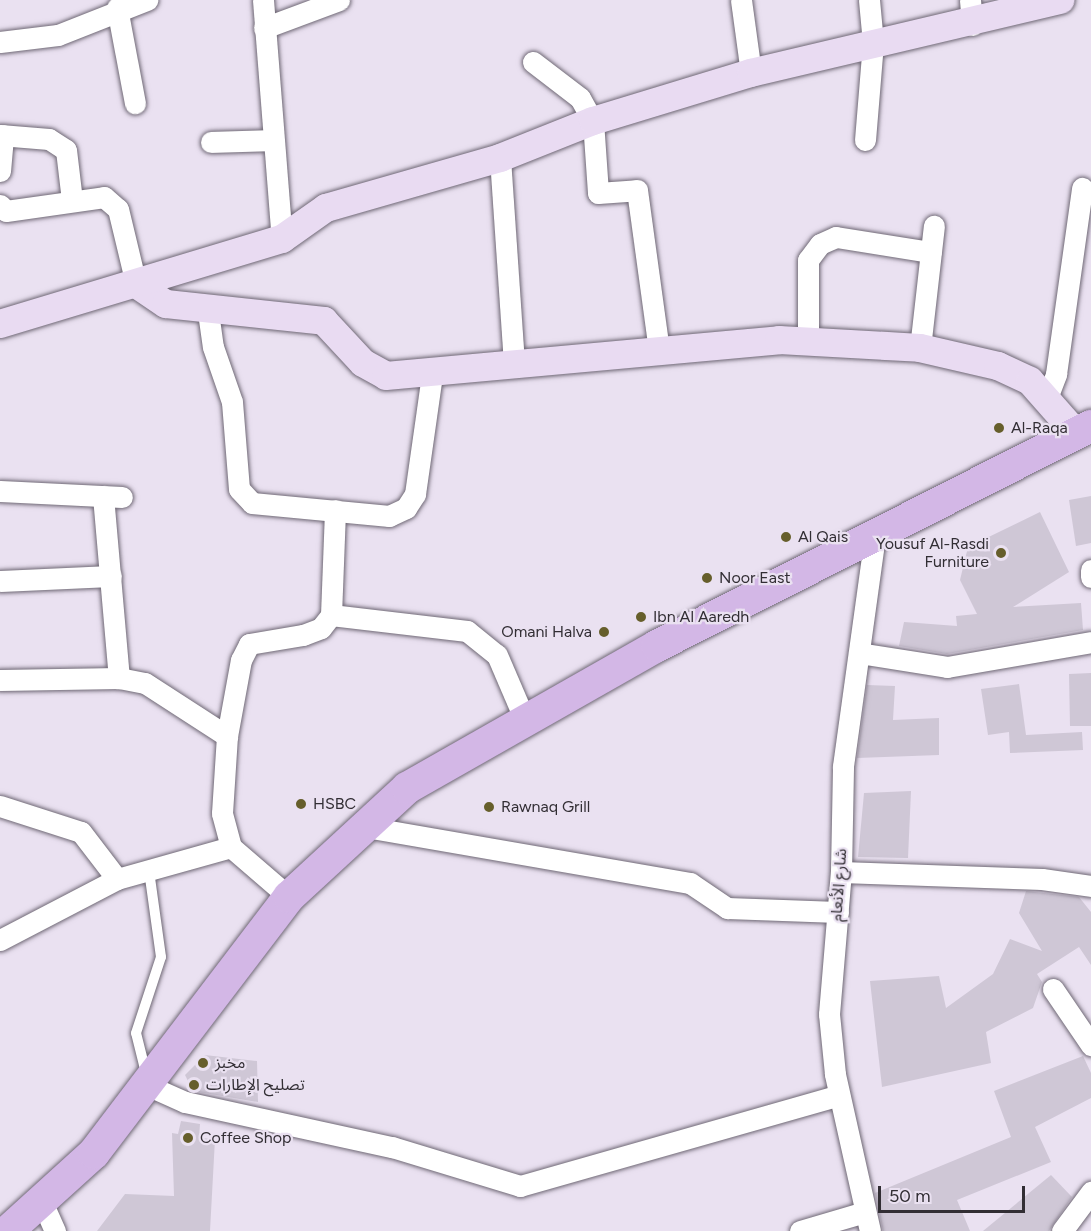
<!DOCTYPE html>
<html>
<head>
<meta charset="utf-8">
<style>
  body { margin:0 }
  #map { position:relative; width:1091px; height:1231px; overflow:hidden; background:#eae1f1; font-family:Figtree,"Noto Sans Arabic",sans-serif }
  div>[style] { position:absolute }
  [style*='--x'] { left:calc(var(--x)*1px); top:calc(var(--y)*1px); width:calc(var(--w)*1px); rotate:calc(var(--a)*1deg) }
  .building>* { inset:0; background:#cfc7d6 }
  .roads { filter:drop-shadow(0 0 2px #6f6875) drop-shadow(0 0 2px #6f6875) }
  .lane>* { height:10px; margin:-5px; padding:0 5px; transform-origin:5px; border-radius:5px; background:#fff }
  .street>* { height:21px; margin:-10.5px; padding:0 10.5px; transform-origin:10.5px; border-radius:10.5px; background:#fff }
  .secondary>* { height:28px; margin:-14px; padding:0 14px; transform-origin:14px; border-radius:14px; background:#e9dbf2 }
  .primary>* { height:32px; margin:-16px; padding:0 16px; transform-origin:16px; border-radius:16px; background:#d3b7e6 }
  .dots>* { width:16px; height:16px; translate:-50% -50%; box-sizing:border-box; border:3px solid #eae1f1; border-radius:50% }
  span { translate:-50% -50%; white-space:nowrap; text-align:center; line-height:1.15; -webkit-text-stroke:4.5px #eae1f1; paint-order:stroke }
  .poi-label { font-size:16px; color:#322e34 }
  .left { translate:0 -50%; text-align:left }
  .right { translate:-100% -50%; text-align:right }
  .street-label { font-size:16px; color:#322e34 }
  .scale { position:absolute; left:878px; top:1186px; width:147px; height:27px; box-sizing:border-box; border:3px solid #322e34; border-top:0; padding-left:8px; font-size:18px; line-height:21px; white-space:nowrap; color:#322e34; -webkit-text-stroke:4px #eae1f1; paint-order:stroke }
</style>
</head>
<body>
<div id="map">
  <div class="building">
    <i style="clip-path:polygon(1091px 496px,1091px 543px,1076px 546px,1069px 500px)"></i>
    <i style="clip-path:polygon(1040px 512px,1069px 572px,1013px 607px,1081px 603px,1083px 630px,947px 654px,899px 646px,904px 622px,957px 626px,956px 616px,977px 614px,960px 580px,968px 547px)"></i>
    <i style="clip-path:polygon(1091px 673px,1091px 726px,1070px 726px,1069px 674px)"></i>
    <i style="clip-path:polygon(1019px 684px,1026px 735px,1082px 732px,1083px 750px,1010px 753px,1009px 732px,988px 735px,981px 689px)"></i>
    <i style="clip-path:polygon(867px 685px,895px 686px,893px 720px,939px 718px,939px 755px,857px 758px)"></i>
    <i style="clip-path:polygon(911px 791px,908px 858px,858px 857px,864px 793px)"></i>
    <i style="clip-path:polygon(1026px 891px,1079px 897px,1091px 912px,1091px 965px,1079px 947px,1037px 974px,1042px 982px,1033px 1008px,986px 1032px,991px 1063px,882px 1087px,870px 981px,939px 976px,946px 1008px,993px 974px,1010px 939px,1042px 951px,1019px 913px)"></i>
    <i style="clip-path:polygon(205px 1055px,257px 1061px,258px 1102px,193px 1091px,185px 1075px)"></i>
    <i style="clip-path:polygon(1083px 1056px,1091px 1073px,1091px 1098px,1035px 1127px,1051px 1162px,957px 1200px,970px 1231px,883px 1231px,875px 1193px,1011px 1137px,994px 1091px)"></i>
    <i style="clip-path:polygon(181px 1121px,200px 1124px,199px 1138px,215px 1139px,210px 1231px,97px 1231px,125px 1194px,174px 1196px,172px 1133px,178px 1134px)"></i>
    <i style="clip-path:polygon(1051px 1175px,1072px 1197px,1049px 1231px,983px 1231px)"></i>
  </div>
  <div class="roads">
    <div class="lane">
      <i style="--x:147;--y:1077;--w:45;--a:-104"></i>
      <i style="--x:136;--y:1033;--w:80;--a:-71.8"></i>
      <i style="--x:161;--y:957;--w:88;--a:-97.9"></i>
    </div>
    <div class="street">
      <i style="--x:263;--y:0;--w:240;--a:85.5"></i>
      <i style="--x:741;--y:0;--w:74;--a:82.2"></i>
      <i style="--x:970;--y:0;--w:25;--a:85"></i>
      <i style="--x:117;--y:8;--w:97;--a:79.3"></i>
      <i style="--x:264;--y:28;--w:80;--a:-20.5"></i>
      <i style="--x:0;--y:42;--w:58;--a:-6.9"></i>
      <i style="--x:58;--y:35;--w:96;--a:-21.5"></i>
      <i style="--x:533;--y:62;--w:59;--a:37.5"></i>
      <i style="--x:580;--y:98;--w:26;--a:61"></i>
      <i style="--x:593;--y:121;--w:72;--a:86"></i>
      <i style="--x:598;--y:193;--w:39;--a:-4"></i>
      <i style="--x:637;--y:190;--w:162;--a:82.2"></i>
      <i style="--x:0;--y:135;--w:49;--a:4.7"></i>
      <i style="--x:49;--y:139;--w:20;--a:33"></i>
      <i style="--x:66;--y:150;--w:50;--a:83.2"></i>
      <i style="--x:865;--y:140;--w:97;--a:-85.3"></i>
      <i style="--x:873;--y:43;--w:43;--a:-95.3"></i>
      <i style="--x:211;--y:142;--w:62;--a:-1.8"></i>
      <i style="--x:500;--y:158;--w:208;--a:86.1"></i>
      <i style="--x:0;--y:171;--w:36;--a:-85"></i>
      <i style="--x:0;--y:205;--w:8;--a:45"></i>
      <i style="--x:6;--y:211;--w:99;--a:-8.1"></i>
      <i style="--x:104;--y:197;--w:18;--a:41"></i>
      <i style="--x:118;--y:209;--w:77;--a:76.5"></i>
      <i style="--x:208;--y:312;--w:35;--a:82"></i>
      <i style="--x:213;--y:347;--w:58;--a:70.9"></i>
      <i style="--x:232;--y:402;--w:87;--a:85.4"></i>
      <i style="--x:239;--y:489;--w:19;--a:47"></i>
      <i style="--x:252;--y:503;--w:138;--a:5.4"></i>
      <i style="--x:389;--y:516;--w:19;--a:-25"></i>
      <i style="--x:406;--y:508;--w:17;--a:-57"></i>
      <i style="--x:415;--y:494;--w:121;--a:-81.9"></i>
      <i style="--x:808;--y:339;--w:79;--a:-90"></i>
      <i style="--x:808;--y:260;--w:20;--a:-53"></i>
      <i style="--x:820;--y:244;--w:17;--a:-24"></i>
      <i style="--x:836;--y:237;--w:96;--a:9"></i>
      <i style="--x:920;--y:348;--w:123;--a:-83.5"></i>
      <i style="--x:1047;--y:398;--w:26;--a:-69"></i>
      <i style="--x:1056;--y:374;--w:188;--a:-82"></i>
      <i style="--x:0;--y:491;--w:122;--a:2.8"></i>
      <i style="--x:103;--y:496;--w:183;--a:85"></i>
      <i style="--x:1091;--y:570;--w:7;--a:90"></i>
      <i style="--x:0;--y:581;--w:111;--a:-2.6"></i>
      <i style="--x:331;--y:615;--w:137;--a:6.7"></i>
      <i style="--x:467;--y:631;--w:38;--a:39"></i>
      <i style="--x:497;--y:655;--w:69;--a:66.8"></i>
      <i style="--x:859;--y:653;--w:89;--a:9"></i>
      <i style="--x:947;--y:667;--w:146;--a:-9.8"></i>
      <i style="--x:0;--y:680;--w:119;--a:-1"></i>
      <i style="--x:119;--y:678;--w:26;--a:11"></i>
      <i style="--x:145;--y:683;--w:98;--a:32.9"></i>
      <i style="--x:0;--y:806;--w:85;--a:17.8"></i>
      <i style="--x:81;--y:832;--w:59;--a:52.5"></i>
      <i style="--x:117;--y:879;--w:118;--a:-15.7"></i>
      <i style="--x:360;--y:826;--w:335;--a:9.8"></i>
      <i style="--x:690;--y:883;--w:45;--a:34"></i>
      <i style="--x:727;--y:908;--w:111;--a:2.1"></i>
      <i style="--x:841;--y:872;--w:201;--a:2"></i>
      <i style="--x:1042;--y:879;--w:49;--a:8.1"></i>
      <i style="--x:289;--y:897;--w:77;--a:-139.2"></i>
      <i style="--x:231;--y:847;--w:35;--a:-105"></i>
      <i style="--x:222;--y:813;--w:77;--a:-86.3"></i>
      <i style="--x:227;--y:736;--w:77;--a:-79.6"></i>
      <i style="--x:241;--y:660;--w:18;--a:-63"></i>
      <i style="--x:249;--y:644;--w:55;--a:-9.5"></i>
      <i style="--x:303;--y:635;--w:19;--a:-21"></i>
      <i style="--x:321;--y:628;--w:16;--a:-52"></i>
      <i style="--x:331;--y:615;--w:105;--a:-87.8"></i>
      <i style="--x:0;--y:940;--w:132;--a:-27.5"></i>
      <i style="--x:1053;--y:989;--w:68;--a:55.8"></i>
      <i style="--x:149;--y:1086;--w:39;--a:24"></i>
      <i style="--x:185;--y:1102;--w:212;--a:12.3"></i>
      <i style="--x:392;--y:1147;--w:134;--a:16.9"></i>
      <i style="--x:520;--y:1186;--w:332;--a:-15.9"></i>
      <i style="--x:43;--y:1204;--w:30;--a:66"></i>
      <i style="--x:800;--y:1231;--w:68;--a:-16.3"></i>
      <i style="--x:870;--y:1231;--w:161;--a:-102.6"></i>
      <i style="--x:835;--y:1074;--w:60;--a:-95.7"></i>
      <i style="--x:829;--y:1014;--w:143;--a:-85.2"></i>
      <i style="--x:841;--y:872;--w:106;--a:-88.9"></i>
      <i style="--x:843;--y:766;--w:232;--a:-82.1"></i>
      <i style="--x:1062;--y:1231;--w:49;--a:-53.4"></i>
    </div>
    <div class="secondary">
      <i style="--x:136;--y:284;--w:36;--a:34"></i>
      <i style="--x:166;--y:304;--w:159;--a:6.1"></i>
      <i style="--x:324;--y:321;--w:57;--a:47.1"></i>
      <i style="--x:363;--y:363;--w:26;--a:29"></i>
      <i style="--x:386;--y:376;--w:395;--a:-5.2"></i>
      <i style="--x:779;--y:340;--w:141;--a:3.2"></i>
      <i style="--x:920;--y:348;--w:80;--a:13"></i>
      <i style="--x:998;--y:366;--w:35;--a:25"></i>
      <i style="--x:1030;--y:381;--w:68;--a:48.6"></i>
      <i style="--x:0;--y:324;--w:295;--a:-16.8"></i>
      <i style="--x:282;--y:239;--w:54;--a:-35.2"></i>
      <i style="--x:326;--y:208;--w:181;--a:-16"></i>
      <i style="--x:500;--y:158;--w:100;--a:-21.7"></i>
      <i style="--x:593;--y:121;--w:165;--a:-16.9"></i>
      <i style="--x:751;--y:73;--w:318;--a:-13.3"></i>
    </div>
    <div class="primary">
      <i style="--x:8;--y:1231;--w:116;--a:-42.2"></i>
      <i style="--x:94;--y:1153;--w:322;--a:-52.7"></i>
      <i style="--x:289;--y:897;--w:161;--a:-42.7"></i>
      <i style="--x:407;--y:788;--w:288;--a:-29.6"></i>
      <i style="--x:657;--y:646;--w:487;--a:-26.9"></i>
    </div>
  </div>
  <div class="dots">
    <i style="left:999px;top:428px;background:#665e2b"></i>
    <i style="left:786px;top:537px;background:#665e2b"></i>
    <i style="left:1001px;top:553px;background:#665e2b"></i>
    <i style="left:707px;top:578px;background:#665e2b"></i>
    <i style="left:641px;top:617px;background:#665e2b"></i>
    <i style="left:604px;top:632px;background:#665e2b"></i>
    <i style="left:301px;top:804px;background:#665e2b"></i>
    <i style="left:489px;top:807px;background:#665e2b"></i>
    <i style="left:203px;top:1063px;background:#665e2b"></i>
    <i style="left:194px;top:1085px;background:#665e2b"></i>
    <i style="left:188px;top:1138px;background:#665e2b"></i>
  </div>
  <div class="poi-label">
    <span class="left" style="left:1011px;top:428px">Al-Raqa</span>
    <span class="left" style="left:798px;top:537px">Al Qais</span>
    <span class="right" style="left:989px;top:553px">Yousuf Al-Rasdi<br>Furniture</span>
    <span class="left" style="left:719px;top:578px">Noor East</span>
    <span class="left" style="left:653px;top:617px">Ibn Al Aaredh</span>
    <span class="right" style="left:592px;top:632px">Omani Halva</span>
    <span class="left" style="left:313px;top:804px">HSBC</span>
    <span class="left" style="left:501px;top:807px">Rawnaq Grill</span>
    <span class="left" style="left:215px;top:1063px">مخبز</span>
    <span class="left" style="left:206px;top:1085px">تصليح الإطارات</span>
    <span class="left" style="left:200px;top:1138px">Coffee Shop</span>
  </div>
  <div class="street-label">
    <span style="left:839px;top:885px;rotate:-86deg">شارع الأنعام</span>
  </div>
  <div class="scale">50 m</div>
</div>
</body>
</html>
